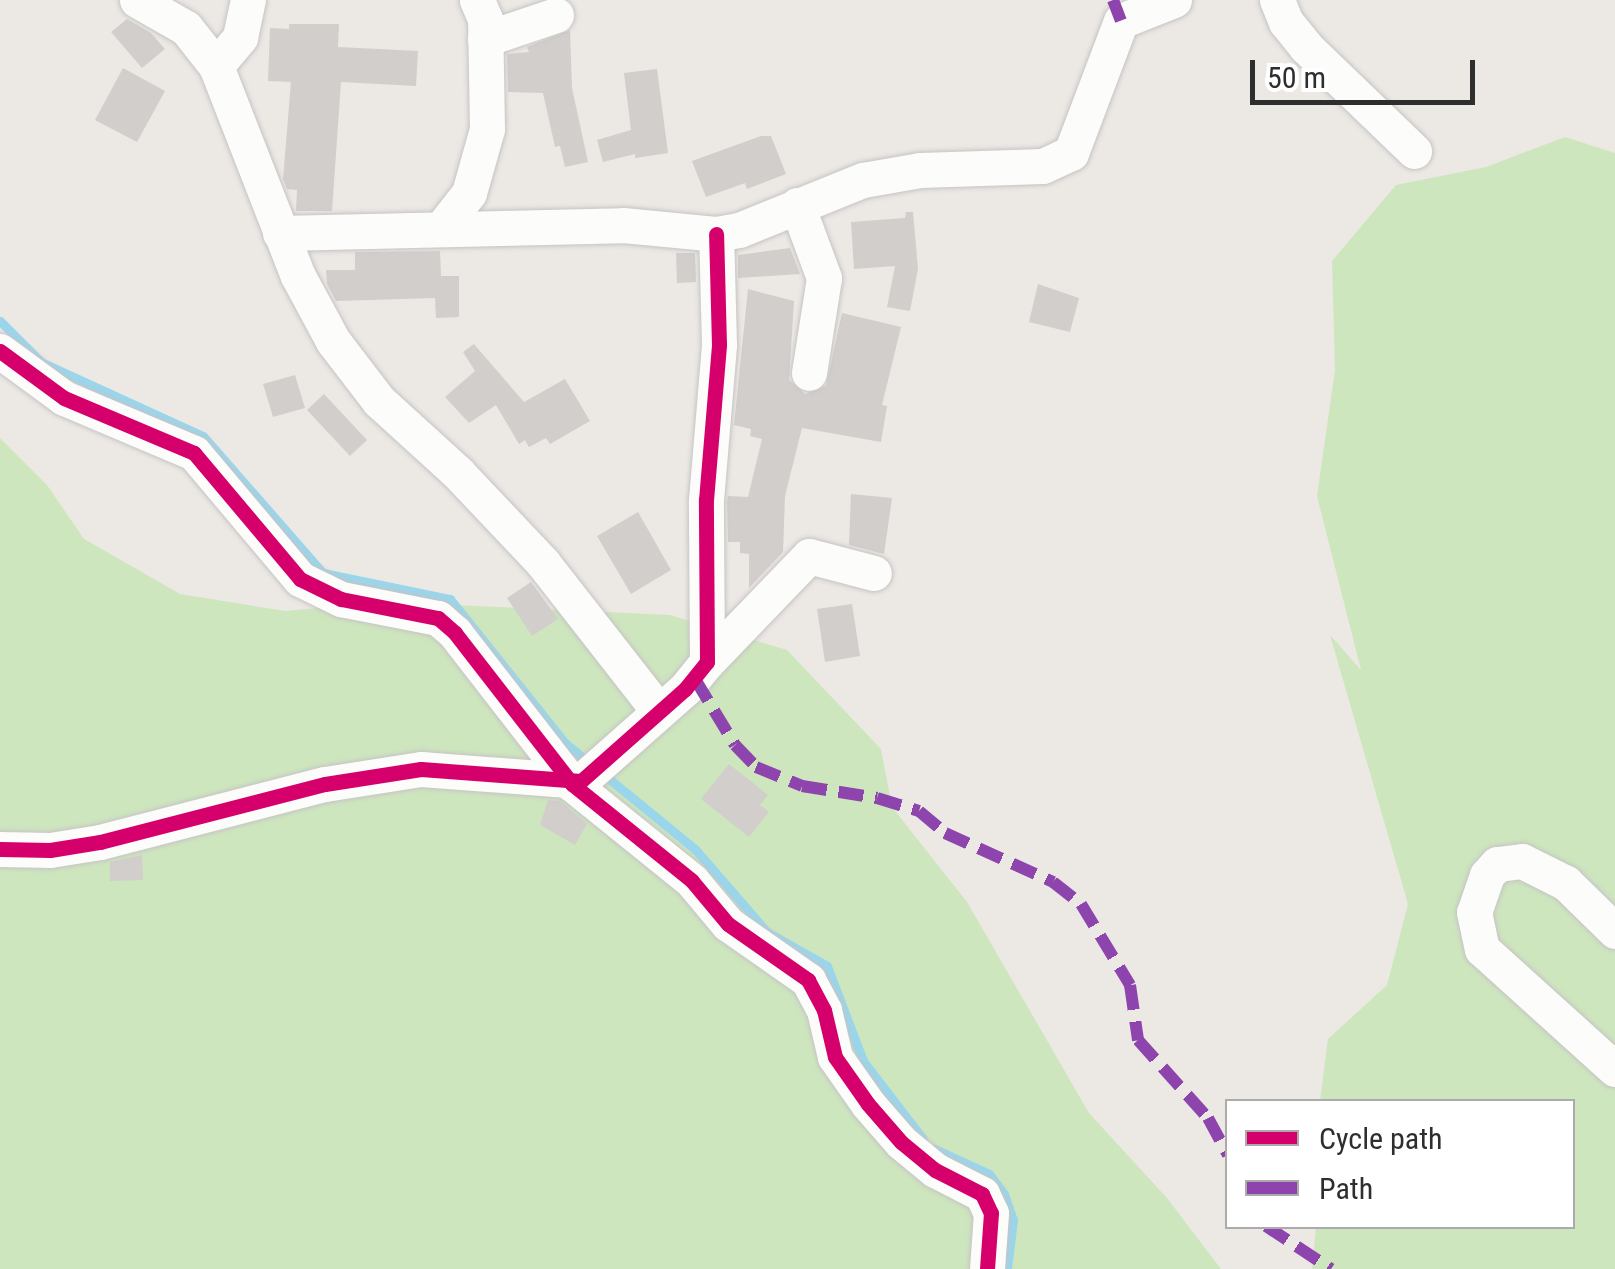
<!DOCTYPE html>
<html>
<head>
<meta charset="utf-8">
<style>
  body { margin:0 }
  #map { position:relative; width:1615px; height:1269px; overflow:hidden; background:#ece8e4; font-family:"Roboto Condensed",sans-serif }
  div>[style] { position:absolute }
  [style*='--x'] { left:calc(var(--x)*1px); top:calc(var(--y)*1px); width:calc(var(--w)*1px); rotate:calc(var(--a)*1deg) }
  .green>* { inset:0; background:#cee6be }
  .stream>* { height:9px; margin:-4.5px; padding:0 4.5px; transform-origin:4.5px; border-radius:4.5px; background:#99d6ec }
  .building>* { inset:0; background:#d1cecb }
  .roads { filter:drop-shadow(0 0 2px #c5c4c5) drop-shadow(0 0 2px #c5c4c5) }
  .street>* { height:35px; margin:-17.5px; padding:0 17.5px; transform-origin:17.5px; border-radius:17.5px; background:#fcfcfb }
  .quiet>* { height:12px; margin-top:-6px; transform-origin:0; background:repeating-linear-gradient(90deg,#8e44ad 0 25px,transparent 0 37px) }
  .cycleway>* { height:15px; margin:-7.5px; padding:0 7.5px; transform-origin:7.5px; border-radius:7.5px; background:#d6006c }
  span { translate:-50% -50%; white-space:nowrap; text-align:center; line-height:1.15; -webkit-text-stroke:8px #fff; paint-order:stroke }
  .legend { position:absolute; left:1225px; top:1099px; width:350px; height:130px; box-sizing:border-box; background:#fff; border:2px solid #ababab; margin:0; padding:12px 18px; list-style:none; font-size:30px; color:#2e2e2e }
  .legend li { display:flex; align-items:center; gap:20px; height:50px }
  .legend b { width:50px; border:2px solid #ababab }
  .scale { position:absolute; left:1250px; top:60px; width:225px; height:45px; box-sizing:border-box; border:5px solid #2e2e2e; border-top:0; padding-left:12px; font-size:30px; line-height:35px; white-space:nowrap; color:#2e2e2e; -webkit-text-stroke:8px #fff; paint-order:stroke }
</style>
</head>
<body>
<div id="map">
  <div class="green">
    <i style="clip-path:polygon(1565px 137px,1615px 153px,1615px 1269px,1312px 1269px,1316px 1227px,1572px 1226px,1572px 1102px,1320px 1101px,1328px 1039px,1387px 985px,1408px 904px,1330px 635px,1361px 670px,1317px 496px,1335px 370px,1332px 261px,1396px 185px,1486px 167px)"></i>
    <i style="clip-path:polygon(0 438px,47px 485px,84px 539px,180px 594px,285px 611px,388px 602px,670px 615px,787px 650px,881px 749px,892px 807px,967px 902px,1089px 1113px,1167px 1198px,1221px 1269px,0 1269px)"></i>
  </div>
  <div class="stream">
    <i style="--x:0;--y:321;--w:58;--a:45"></i>
    <i style="--x:41;--y:362;--w:178;--a:24.6"></i>
    <i style="--x:203;--y:436;--w:182;--a:48.8"></i>
    <i style="--x:323;--y:573;--w:130;--a:11.6"></i>
    <i style="--x:450;--y:599;--w:184;--a:51.4"></i>
    <i style="--x:565;--y:743;--w:32;--a:39"></i>
    <i style="--x:602;--y:773;--w:120;--a:39.3"></i>
    <i style="--x:695;--y:849;--w:110;--a:49.1"></i>
    <i style="--x:767;--y:932;--w:69;--a:29.5"></i>
    <i style="--x:827;--y:966;--w:102;--a:69.2"></i>
    <i style="--x:863;--y:1061;--w:98;--a:52.4"></i>
    <i style="--x:935;--y:1149;--w:60;--a:24.8"></i>
    <i style="--x:989;--y:1174;--w:25;--a:53"></i>
    <i style="--x:1004;--y:1194;--w:28;--a:71"></i>
    <i style="--x:1013;--y:1220;--w:49;--a:97"></i>
  </div>
  <div class="building">
    <i style="clip-path:polygon(127px 19px,151px 33px,165px 49px,142px 68px,111px 32px)"></i>
    <i style="clip-path:polygon(289px 24px,339px 24px,338px 47px,418px 51px,416px 86px,341px 82px,332px 211px,296px 211px,297px 190px,287px 189px,283px 179px,291px 82px,268px 81px,270px 28px,289px 29px)"></i>
    <i style="clip-path:polygon(570px 30px,572px 88px,588px 162px,565px 167px,560px 146px,555px 147px,543px 93px,508px 92px,507px 54px,529px 52px,527px 47px)"></i>
    <i style="clip-path:polygon(123px 68px,165px 91px,137px 142px,95px 120px)"></i>
    <i style="clip-path:polygon(657px 69px,668px 153px,635px 158px,635px 154px,603px 162px,597px 140px,631px 130px,624px 73px)"></i>
    <i style="clip-path:polygon(761px 136px,771px 136px,786px 174px,747px 189px,745px 183px,706px 197px,692px 161px)"></i>
    <i style="clip-path:polygon(906px 212px,913px 212px,918px 269px,910px 311px,887px 307px,895px 266px,854px 269px,851px 222px,905px 218px)"></i>
    <i style="clip-path:polygon(790px 248px,800px 274px,738px 278px,738px 255px)"></i>
    <i style="clip-path:polygon(440px 251px,441px 276px,459px 276px,459px 317px,436px 318px,435px 298px,336px 301px,327px 284px,326px 270px,355px 270px,355px 252px)"></i>
    <i style="clip-path:polygon(676px 253px,695px 253px,696px 282px,677px 283px)"></i>
    <i style="clip-path:polygon(1038px 284px,1079px 298px,1070px 332px,1029px 322px)"></i>
    <i style="clip-path:polygon(748px 289px,794px 301px,789px 380px,805px 394px,826px 386px,842px 313px,901px 327px,882px 405px,887px 406px,881px 442px,802px 428px,785px 496px,783px 552px,749px 588px,749px 554px,740px 553px,740px 542px,728px 542px,727px 501px,728px 496px,748px 497px,762px 439px,750px 436px,751px 429px,734px 425px)"></i>
    <i style="clip-path:polygon(474px 344px,524px 402px,565px 379px,590px 421px,550px 444px,546px 438px,529px 447px,525px 440px,519px 444px,496px 405px,469px 423px,445px 397px,475px 371px,463px 352px)"></i>
    <i style="clip-path:polygon(295px 375px,305px 408px,273px 417px,263px 384px)"></i>
    <i style="clip-path:polygon(324px 394px,367px 440px,350px 456px,307px 410px)"></i>
    <i style="clip-path:polygon(851px 494px,892px 498px,884px 554px,849px 545px)"></i>
    <i style="clip-path:polygon(638px 512px,671px 570px,631px 594px,597px 536px)"></i>
    <i style="clip-path:polygon(531px 582px,558px 619px,532px 636px,507px 598px)"></i>
    <i style="clip-path:polygon(852px 604px,860px 656px,825px 662px,817px 609px)"></i>
    <i style="clip-path:polygon(729px 764px,768px 795px,760px 805px,769px 812px,749px 837px,701px 799px)"></i>
    <i style="clip-path:polygon(548px 800px,560px 801px,587px 824px,575px 845px,540px 825px)"></i>
    <i style="clip-path:polygon(142px 855px,143px 880px,110px 881px,110px 862px)"></i>
  </div>
  <div class="roads">
    <div class="street">
      <i style="--x:137;--y:0;--w:56;--a:29.7"></i>
      <i style="--x:186;--y:28;--w:48;--a:51.7"></i>
      <i style="--x:216;--y:66;--w:225;--a:68.7"></i>
      <i style="--x:298;--y:276;--w:74;--a:61.7"></i>
      <i style="--x:333;--y:341;--w:76;--a:52.5"></i>
      <i style="--x:379;--y:401;--w:107;--a:42.3"></i>
      <i style="--x:458;--y:473;--w:124;--a:46.6"></i>
      <i style="--x:543;--y:563;--w:187;--a:52"></i>
      <i style="--x:1277;--y:0;--w:24;--a:68"></i>
      <i style="--x:1286;--y:22;--w:32;--a:51"></i>
      <i style="--x:1306;--y:47;--w:150;--a:43.9"></i>
      <i style="--x:485;--y:39;--w:75;--a:-18.7"></i>
      <i style="--x:216;--y:66;--w:38;--a:-50"></i>
      <i style="--x:240;--y:37;--w:38;--a:-78"></i>
      <i style="--x:797;--y:205;--w:78;--a:69.7"></i>
      <i style="--x:824;--y:278;--w:96;--a:99"></i>
      <i style="--x:443;--y:226;--w:42;--a:-51.8"></i>
      <i style="--x:469;--y:193;--w:66;--a:-74.3"></i>
      <i style="--x:487;--y:129;--w:110;--a:-91"></i>
      <i style="--x:485;--y:19;--w:21;--a:-113"></i>
      <i style="--x:280;--y:233;--w:343;--a:-1.3"></i>
      <i style="--x:623;--y:225;--w:93;--a:5.5"></i>
      <i style="--x:716;--y:234;--w:23;--a:-10"></i>
      <i style="--x:739;--y:230;--w:134;--a:-22"></i>
      <i style="--x:863;--y:180;--w:58;--a:-10"></i>
      <i style="--x:920;--y:170;--w:123;--a:-1.9"></i>
      <i style="--x:1043;--y:166;--w:31;--a:-25"></i>
      <i style="--x:1071;--y:153;--w:141;--a:-69.3"></i>
      <i style="--x:1121;--y:21;--w:57;--a:-21.6"></i>
      <i style="--x:0;--y:351;--w:79;--a:36.3"></i>
      <i style="--x:64;--y:398;--w:141;--a:22.9"></i>
      <i style="--x:194;--y:453;--w:165;--a:49.9"></i>
      <i style="--x:300;--y:579;--w:46;--a:26"></i>
      <i style="--x:341;--y:599;--w:99;--a:11.1"></i>
      <i style="--x:438;--y:618;--w:23;--a:41"></i>
      <i style="--x:455;--y:633;--w:191;--a:52.2"></i>
      <i style="--x:572;--y:784;--w:154;--a:38.9"></i>
      <i style="--x:692;--y:881;--w:56;--a:50.1"></i>
      <i style="--x:728;--y:924;--w:98;--a:35"></i>
      <i style="--x:808;--y:980;--w:34;--a:62"></i>
      <i style="--x:824;--y:1010;--w:48;--a:76.8"></i>
      <i style="--x:835;--y:1057;--w:57;--a:54.9"></i>
      <i style="--x:868;--y:1104;--w:50;--a:49"></i>
      <i style="--x:901;--y:1142;--w:44;--a:39.5"></i>
      <i style="--x:935;--y:1170;--w:53;--a:27.1"></i>
      <i style="--x:982;--y:1194;--w:21;--a:65"></i>
      <i style="--x:991;--y:1213;--w:56;--a:94.1"></i>
      <i style="--x:707;--y:662;--w:147;--a:-46.1"></i>
      <i style="--x:809;--y:556;--w:67;--a:14.7"></i>
      <i style="--x:0;--y:849;--w:50;--a:1.1"></i>
      <i style="--x:50;--y:850;--w:51;--a:-9.1"></i>
      <i style="--x:100;--y:842;--w:232;--a:-14.5"></i>
      <i style="--x:325;--y:784;--w:97;--a:-8.9"></i>
      <i style="--x:421;--y:769;--w:160;--a:4.3"></i>
      <i style="--x:581;--y:781;--w:139;--a:-41.5"></i>
      <i style="--x:685;--y:689;--w:35;--a:-51"></i>
      <i style="--x:707;--y:662;--w:162;--a:-90.4"></i>
      <i style="--x:706;--y:500;--w:156;--a:-85.2"></i>
      <i style="--x:719;--y:345;--w:111;--a:-91.5"></i>
      <i style="--x:1615;--y:931;--w:69;--a:-135.6"></i>
      <i style="--x:1566;--y:883;--w:49;--a:-153.4"></i>
      <i style="--x:1522;--y:861;--w:25;--a:173"></i>
      <i style="--x:1497;--y:864;--w:15;--a:132"></i>
      <i style="--x:1487;--y:875;--w:39;--a:109"></i>
      <i style="--x:1474;--y:912;--w:38;--a:78"></i>
      <i style="--x:1482;--y:949;--w:179;--a:42.1"></i>
    </div>
  </div>
  <div class="quiet">
    <i style="--x:1113;--y:0;--w:22;--a:69"></i>
    <i style="--x:695;--y:679;--w:77;--a:58.8"></i>
    <i style="--x:735;--y:745;--w:30;--a:46"></i>
    <i style="--x:756;--y:767;--w:50;--a:22.4"></i>
    <i style="--x:802;--y:786;--w:76;--a:9.1"></i>
    <i style="--x:877;--y:798;--w:44;--a:17.2"></i>
    <i style="--x:919;--y:811;--w:34;--a:40"></i>
    <i style="--x:945;--y:833;--w:119;--a:24.4"></i>
    <i style="--x:1053;--y:882;--w:36;--a:38"></i>
    <i style="--x:1081;--y:904;--w:95;--a:58.8"></i>
    <i style="--x:1130;--y:985;--w:56;--a:81.7"></i>
    <i style="--x:1138;--y:1040;--w:105;--a:48.1"></i>
    <i style="--x:1208;--y:1118;--w:42;--a:61.6"></i>
    <i style="--x:1266;--y:1226;--w:78;--a:33.5"></i>
  </div>
  <div class="cycleway">
    <i style="--x:0;--y:351;--w:79;--a:36.3"></i>
    <i style="--x:64;--y:398;--w:141;--a:22.9"></i>
    <i style="--x:194;--y:453;--w:165;--a:49.9"></i>
    <i style="--x:300;--y:579;--w:46;--a:26"></i>
    <i style="--x:341;--y:599;--w:99;--a:11.1"></i>
    <i style="--x:438;--y:618;--w:23;--a:41"></i>
    <i style="--x:455;--y:633;--w:191;--a:52.2"></i>
    <i style="--x:572;--y:784;--w:154;--a:38.9"></i>
    <i style="--x:692;--y:881;--w:56;--a:50.1"></i>
    <i style="--x:728;--y:924;--w:98;--a:35"></i>
    <i style="--x:808;--y:980;--w:34;--a:62"></i>
    <i style="--x:824;--y:1010;--w:48;--a:76.8"></i>
    <i style="--x:835;--y:1057;--w:57;--a:54.9"></i>
    <i style="--x:868;--y:1104;--w:50;--a:49"></i>
    <i style="--x:901;--y:1142;--w:44;--a:39.5"></i>
    <i style="--x:935;--y:1170;--w:53;--a:27.1"></i>
    <i style="--x:982;--y:1194;--w:21;--a:65"></i>
    <i style="--x:991;--y:1213;--w:56;--a:94.1"></i>
    <i style="--x:0;--y:849;--w:50;--a:1.1"></i>
    <i style="--x:50;--y:850;--w:51;--a:-9.1"></i>
    <i style="--x:100;--y:842;--w:232;--a:-14.5"></i>
    <i style="--x:325;--y:784;--w:97;--a:-8.9"></i>
    <i style="--x:421;--y:769;--w:160;--a:4.3"></i>
    <i style="--x:581;--y:781;--w:139;--a:-41.5"></i>
    <i style="--x:685;--y:689;--w:35;--a:-51"></i>
    <i style="--x:707;--y:662;--w:162;--a:-90.4"></i>
    <i style="--x:706;--y:500;--w:156;--a:-85.2"></i>
    <i style="--x:719;--y:345;--w:111;--a:-91.5"></i>
  </div>
  <ul class="legend">
  <li><b style="height:12px;background:#d6006c"></b>Cycle path</li>
  <li><b style="height:12px;background:#8e44ad"></b>Path</li>
  </ul>
  <div class="scale">50 m</div>
</div>
</body>
</html>
